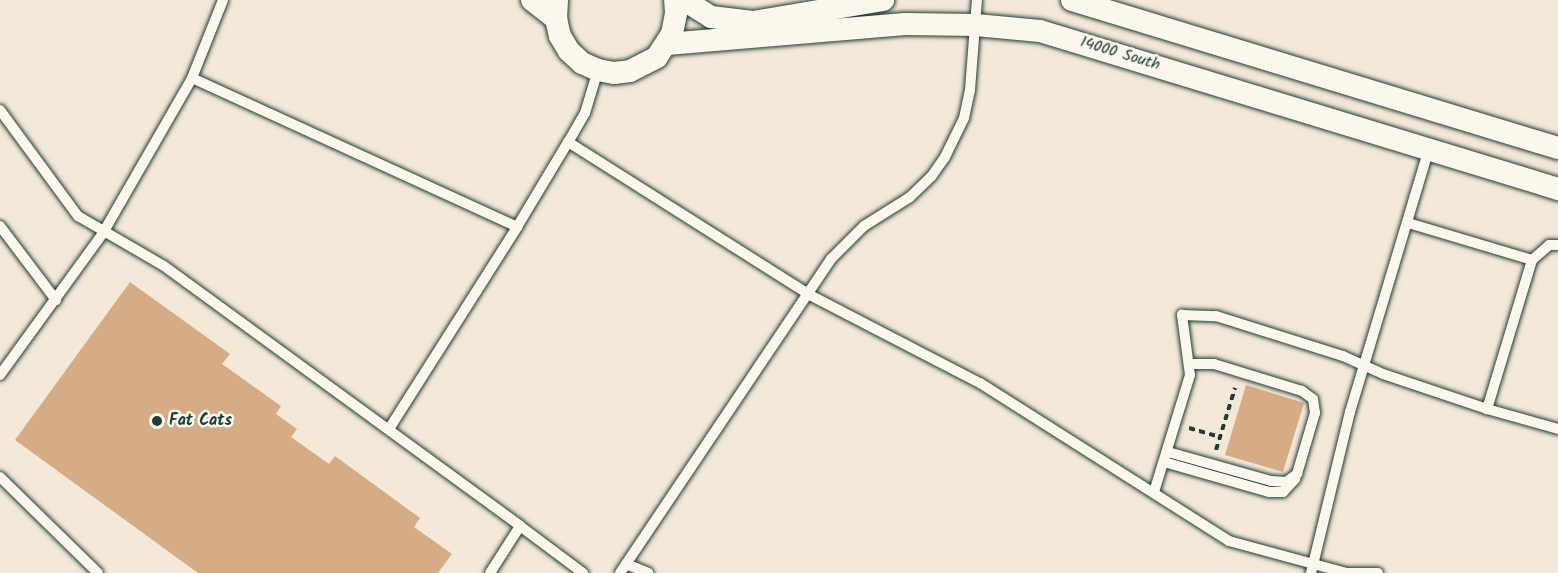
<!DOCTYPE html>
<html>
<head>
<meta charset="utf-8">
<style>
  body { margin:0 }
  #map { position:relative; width:1558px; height:573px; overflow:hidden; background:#f4e8d8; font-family:Kalam,sans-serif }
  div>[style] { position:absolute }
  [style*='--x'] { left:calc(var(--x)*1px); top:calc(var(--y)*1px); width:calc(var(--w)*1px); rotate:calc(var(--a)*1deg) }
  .building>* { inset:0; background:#d6ac87 }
  .path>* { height:4px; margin-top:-2px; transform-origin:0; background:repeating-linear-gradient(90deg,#1f3d34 0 6px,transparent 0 10.5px) }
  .roads { filter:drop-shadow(0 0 2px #1f3d34) drop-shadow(0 0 2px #1f3d34) }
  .lane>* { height:10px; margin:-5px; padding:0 5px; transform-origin:5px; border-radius:5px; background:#fbf7ec }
  .street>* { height:22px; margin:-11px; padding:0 11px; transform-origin:11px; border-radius:11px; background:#fbf7ec }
  .dots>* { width:16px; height:16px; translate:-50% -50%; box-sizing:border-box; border:3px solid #fbf7ec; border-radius:50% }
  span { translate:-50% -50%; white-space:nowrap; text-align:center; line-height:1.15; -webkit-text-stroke:5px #fbf7ec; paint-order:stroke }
  .street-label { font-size:16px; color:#1f3d34 }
  .poi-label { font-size:16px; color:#1f3d34; font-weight:700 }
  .left { translate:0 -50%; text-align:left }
</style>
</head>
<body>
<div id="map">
  <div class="building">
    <i style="clip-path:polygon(130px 282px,230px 354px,222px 364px,281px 406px,276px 414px,297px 429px,291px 437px,329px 464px,335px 456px,420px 518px,414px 527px,452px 554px,438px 573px,198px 573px,15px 440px)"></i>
    <i style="clip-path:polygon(1246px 385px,1304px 403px,1283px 472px,1225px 455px)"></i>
  </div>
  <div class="path">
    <i style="--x:1189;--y:428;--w:32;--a:16"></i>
    <i style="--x:1216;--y:450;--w:65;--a:-73"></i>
  </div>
  <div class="roads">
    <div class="lane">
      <i style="--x:598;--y:70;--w:45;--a:106.8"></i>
      <i style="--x:585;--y:113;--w:34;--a:120"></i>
      <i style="--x:568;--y:142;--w:284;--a:32.3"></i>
      <i style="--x:808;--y:294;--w:194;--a:27.4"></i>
      <i style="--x:980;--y:383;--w:295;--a:32.4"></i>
      <i style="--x:1229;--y:541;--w:122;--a:15.2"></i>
      <i style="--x:1347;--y:573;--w:31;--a:0"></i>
      <i style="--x:192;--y:78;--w:358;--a:24.6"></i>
      <i style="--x:517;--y:227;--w:99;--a:-59"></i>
      <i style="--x:0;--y:110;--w:132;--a:53.7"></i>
      <i style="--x:78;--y:216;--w:99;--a:30.2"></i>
      <i style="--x:164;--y:266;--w:441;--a:36.1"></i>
      <i style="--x:1408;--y:223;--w:129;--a:16.6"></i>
      <i style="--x:1532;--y:260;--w:156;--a:106.8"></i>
      <i style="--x:0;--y:226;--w:93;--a:52.9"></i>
      <i style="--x:1532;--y:260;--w:23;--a:-41"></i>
      <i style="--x:1549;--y:245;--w:9;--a:0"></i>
      <i style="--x:0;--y:375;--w:175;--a:-54"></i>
      <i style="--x:103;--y:233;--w:179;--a:-60.1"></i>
      <i style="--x:192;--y:78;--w:84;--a:-68.3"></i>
      <i style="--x:389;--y:429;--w:239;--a:-57.6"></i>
      <i style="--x:1168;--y:452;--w:107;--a:15.7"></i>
      <i style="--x:1271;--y:481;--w:15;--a:4"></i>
      <i style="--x:1286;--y:482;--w:14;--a:-36"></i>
      <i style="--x:1297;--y:474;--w:64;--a:-73.6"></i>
      <i style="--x:1315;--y:413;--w:14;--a:-98"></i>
      <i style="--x:1313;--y:399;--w:14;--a:-144"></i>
      <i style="--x:1302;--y:391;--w:92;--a:-162.9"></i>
      <i style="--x:1214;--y:364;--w:24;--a:180"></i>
      <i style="--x:1164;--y:462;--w:109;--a:15.9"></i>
      <i style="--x:1269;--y:492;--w:14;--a:0"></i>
      <i style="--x:1283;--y:492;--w:18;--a:-47"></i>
      <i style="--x:0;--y:477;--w:137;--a:44.4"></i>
      <i style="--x:1154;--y:492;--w:122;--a:-72.9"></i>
      <i style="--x:1190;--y:375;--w:61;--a:-97.6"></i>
      <i style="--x:1182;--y:315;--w:34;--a:2"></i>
      <i style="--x:1216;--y:316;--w:133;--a:17.5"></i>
      <i style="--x:1343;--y:356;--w:44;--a:24.2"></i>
      <i style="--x:1383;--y:374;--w:110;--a:18.6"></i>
      <i style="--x:1487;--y:409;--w:74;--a:15.7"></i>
      <i style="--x:626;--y:564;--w:24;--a:22"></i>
      <i style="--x:490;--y:573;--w:56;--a:-57.4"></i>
      <i style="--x:520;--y:526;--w:79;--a:36.7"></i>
      <i style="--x:620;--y:573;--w:378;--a:-56.1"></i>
      <i style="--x:831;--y:259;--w:47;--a:-45"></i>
      <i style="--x:864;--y:226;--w:54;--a:-32.2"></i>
      <i style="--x:910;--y:197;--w:29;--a:-44"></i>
      <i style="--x:931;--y:177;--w:24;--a:-55"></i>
      <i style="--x:945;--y:157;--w:43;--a:-64"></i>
      <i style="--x:964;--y:118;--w:29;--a:-78"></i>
      <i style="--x:970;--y:90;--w:90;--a:-85.6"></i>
      <i style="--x:1311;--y:573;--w:166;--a:-76.4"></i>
      <i style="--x:1350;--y:412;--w:275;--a:-73.3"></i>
    </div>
    <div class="street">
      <i style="--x:532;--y:0;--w:31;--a:38"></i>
      <i style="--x:557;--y:0;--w:19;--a:93"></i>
      <i style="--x:556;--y:19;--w:17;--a:77"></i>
      <i style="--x:560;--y:36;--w:17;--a:59"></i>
      <i style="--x:569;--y:51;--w:18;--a:43"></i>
      <i style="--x:582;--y:63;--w:17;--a:24"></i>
      <i style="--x:598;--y:70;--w:16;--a:11"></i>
      <i style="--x:614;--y:73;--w:16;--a:-7"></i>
      <i style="--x:630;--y:71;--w:30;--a:-27"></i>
      <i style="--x:657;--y:57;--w:27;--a:-57"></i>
      <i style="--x:672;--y:34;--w:21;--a:-79"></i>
      <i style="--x:676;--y:13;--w:13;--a:-94"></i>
      <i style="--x:684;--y:0;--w:32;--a:32"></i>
      <i style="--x:711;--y:17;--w:42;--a:6.8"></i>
      <i style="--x:753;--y:22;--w:132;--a:-9.6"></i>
      <i style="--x:1072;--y:0;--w:508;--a:16.94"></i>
      <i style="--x:667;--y:44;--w:239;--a:-4.8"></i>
      <i style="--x:905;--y:24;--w:71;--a:0.8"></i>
      <i style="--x:976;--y:25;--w:64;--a:5.4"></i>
      <i style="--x:1040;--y:31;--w:542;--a:16.96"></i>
    </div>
  </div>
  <div class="dots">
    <i style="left:157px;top:421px;background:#1f3d34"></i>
  </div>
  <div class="street-label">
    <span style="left:1120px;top:54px;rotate:17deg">14000 South</span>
  </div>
  <div class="poi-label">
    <span class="left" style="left:169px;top:421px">Fat Cats</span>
  </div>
</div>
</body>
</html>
